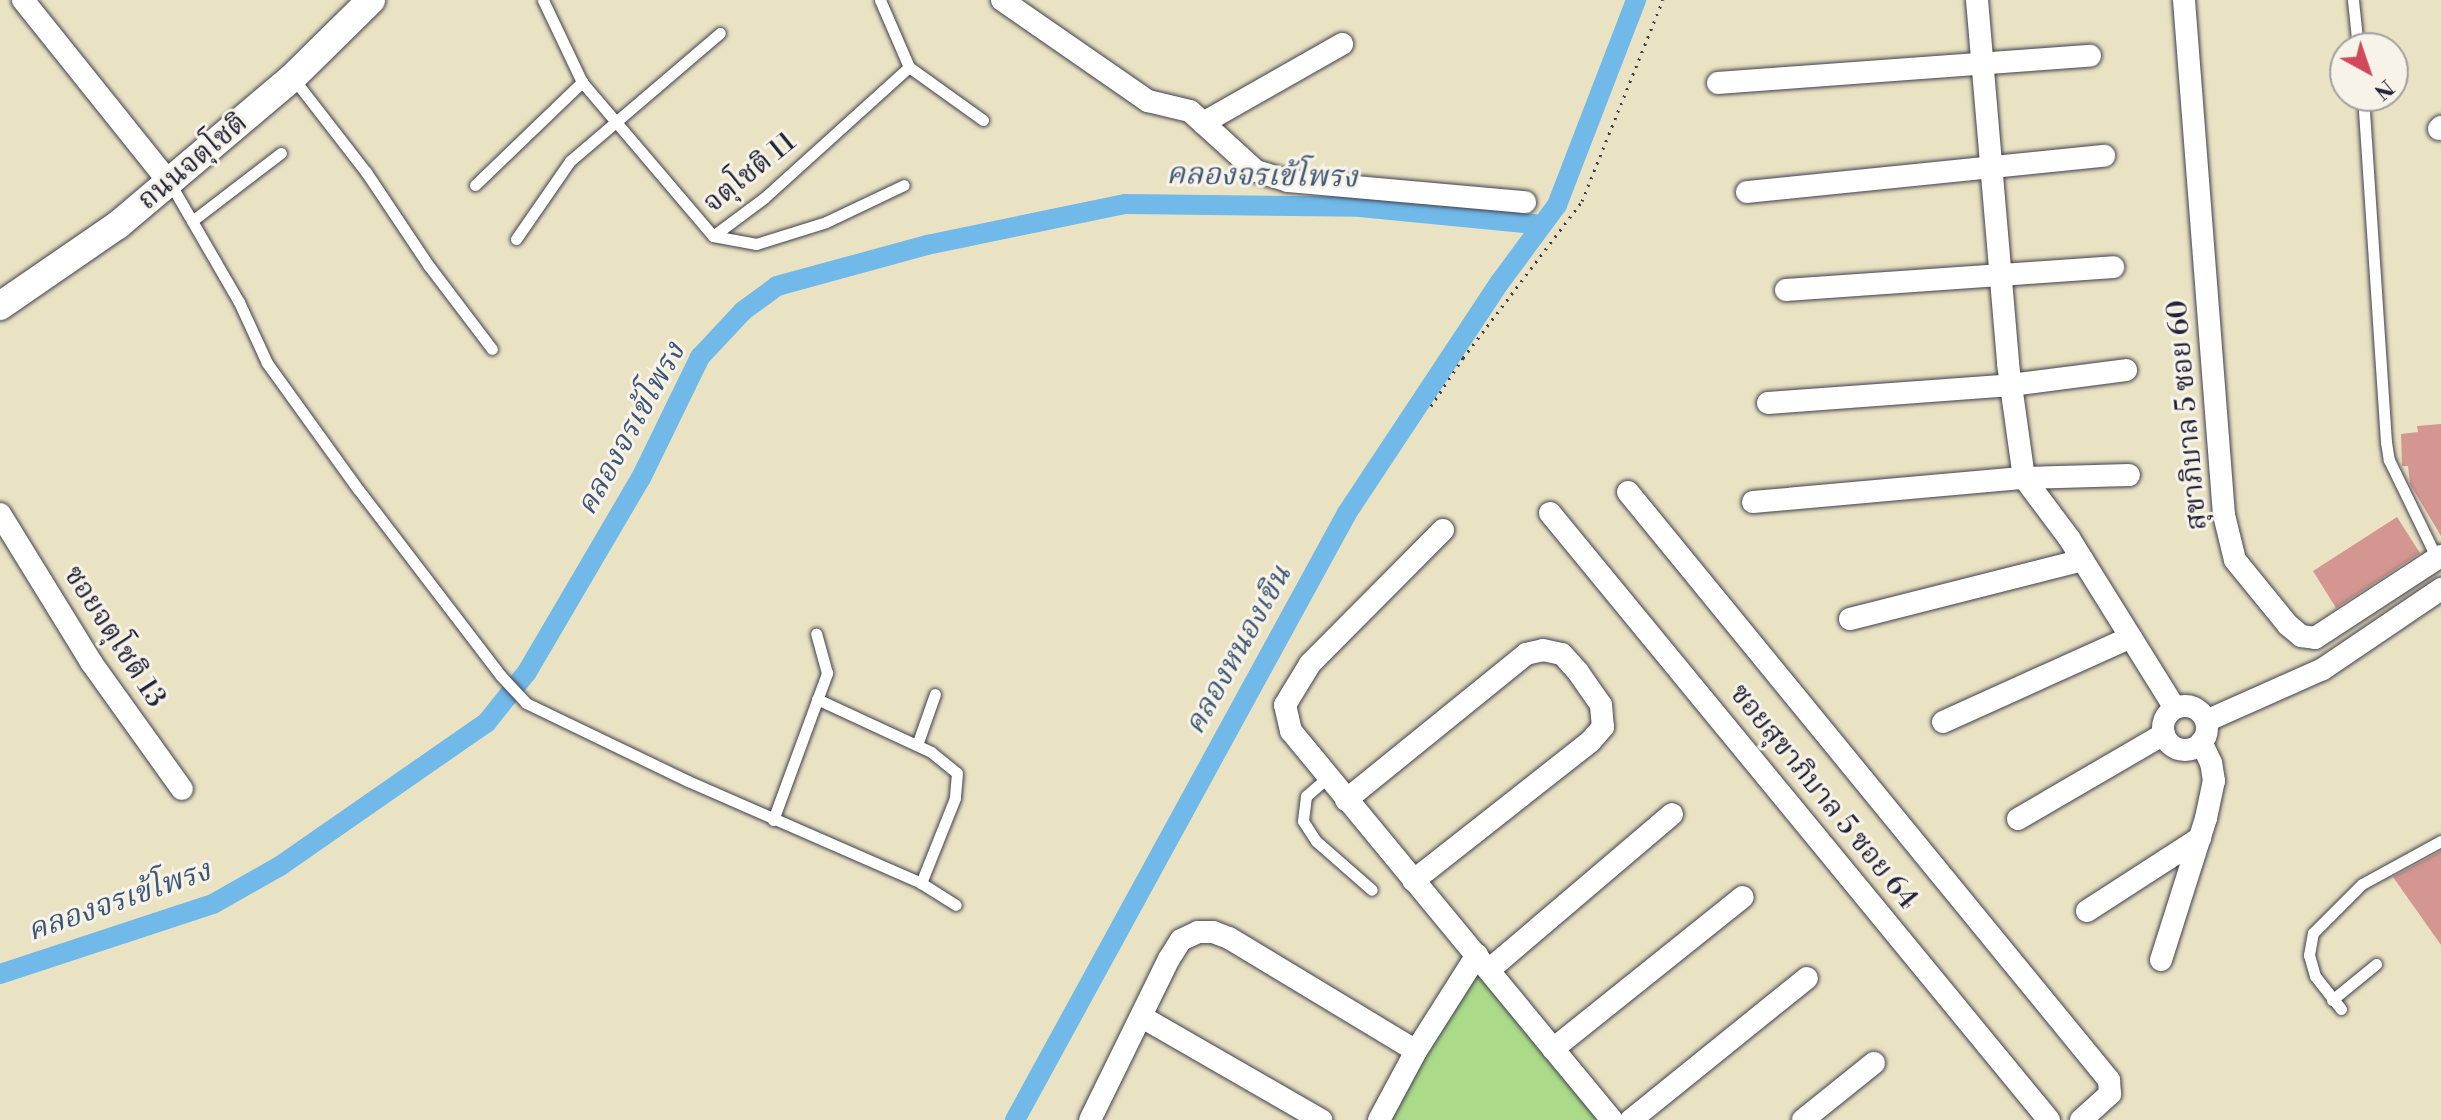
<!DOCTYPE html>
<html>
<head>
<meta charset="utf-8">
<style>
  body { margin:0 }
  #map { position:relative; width:2441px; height:1120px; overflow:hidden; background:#eae3c3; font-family:"Libre Bodoni","Noto Serif Thai",serif }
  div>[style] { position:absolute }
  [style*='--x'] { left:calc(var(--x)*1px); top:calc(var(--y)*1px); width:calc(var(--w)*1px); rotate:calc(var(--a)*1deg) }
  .green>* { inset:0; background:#abdb89 }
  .canal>* { height:20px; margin:-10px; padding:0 10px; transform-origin:10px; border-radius:10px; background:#70b9e8 }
  .building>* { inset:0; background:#d49691 }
  .path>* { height:3px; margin-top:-1.5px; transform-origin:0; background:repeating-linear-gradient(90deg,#403f4f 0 2px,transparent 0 8px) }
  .roads { filter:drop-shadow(0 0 2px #403f4f) drop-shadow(0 0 2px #403f4f) }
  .service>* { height:11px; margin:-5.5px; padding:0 5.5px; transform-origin:5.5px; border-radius:5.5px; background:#fff }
  .minor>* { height:22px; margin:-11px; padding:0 11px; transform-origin:11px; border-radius:11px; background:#fff }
  .minor>.ring { margin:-11px; padding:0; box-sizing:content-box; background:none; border:22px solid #fff; border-radius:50% }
  .tertiary>* { height:28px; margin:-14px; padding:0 14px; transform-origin:14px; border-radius:14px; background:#fff }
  span { translate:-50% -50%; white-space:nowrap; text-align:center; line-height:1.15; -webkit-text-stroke:6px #f7f3e8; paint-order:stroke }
  .street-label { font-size:28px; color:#22223b }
  .water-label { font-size:30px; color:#3d5778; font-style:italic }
  .north { position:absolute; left:2329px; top:32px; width:80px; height:80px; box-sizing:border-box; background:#f7f3e8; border:2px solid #a29fa3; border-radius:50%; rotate:140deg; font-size:22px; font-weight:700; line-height:32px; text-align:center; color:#22223b }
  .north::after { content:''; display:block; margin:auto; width:28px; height:36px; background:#d1495b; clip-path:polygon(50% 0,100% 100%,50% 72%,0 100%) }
</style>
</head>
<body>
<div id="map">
  <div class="green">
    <i style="clip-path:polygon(1480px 940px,1622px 1120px,1384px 1120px)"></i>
  </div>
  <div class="canal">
    <i style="--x:0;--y:974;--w:224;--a:-18.2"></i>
    <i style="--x:213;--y:904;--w:77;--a:-29.6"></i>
    <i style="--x:280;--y:866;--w:252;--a:-34.8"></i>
    <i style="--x:487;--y:722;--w:64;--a:-51.3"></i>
    <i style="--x:527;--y:672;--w:225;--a:-59.6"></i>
    <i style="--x:641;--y:478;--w:135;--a:-64"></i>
    <i style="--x:700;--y:357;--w:63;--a:-46.9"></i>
    <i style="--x:743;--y:311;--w:42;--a:-36.3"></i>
    <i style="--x:777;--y:286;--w:156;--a:-15.3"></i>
    <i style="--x:927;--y:245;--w:202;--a:-11.7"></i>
    <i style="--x:1125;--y:204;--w:235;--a:0.7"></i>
    <i style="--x:1360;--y:207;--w:183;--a:5.6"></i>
    <i style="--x:1015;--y:1120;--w:692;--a:-61.32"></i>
    <i style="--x:1347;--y:513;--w:277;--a:-56.5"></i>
    <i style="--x:1500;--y:282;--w:96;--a:-53.5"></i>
    <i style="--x:1557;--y:205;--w:220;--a:-68.9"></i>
  </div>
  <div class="building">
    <i style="clip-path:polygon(2441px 424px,2441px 536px,2410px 484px,2408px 466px,2402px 466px,2401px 434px,2418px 432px,2417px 426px)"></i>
    <i style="clip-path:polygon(2397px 517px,2420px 553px,2336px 608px,2313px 571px)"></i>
    <i style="clip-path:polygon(2441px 851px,2441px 945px,2393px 877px)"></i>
  </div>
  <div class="path">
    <i style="--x:1431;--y:406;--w:58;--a:-56.3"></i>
    <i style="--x:1463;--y:358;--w:197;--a:-52.8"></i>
    <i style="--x:1582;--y:201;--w:217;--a:-68.1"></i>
  </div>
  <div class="roads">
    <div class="service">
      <i style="--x:543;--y:0;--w:91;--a:64.6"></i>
      <i style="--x:582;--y:82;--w:202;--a:49.6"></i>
      <i style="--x:713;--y:236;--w:64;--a:-36.7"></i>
      <i style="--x:764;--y:198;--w:195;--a:-42.1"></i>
      <i style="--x:909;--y:67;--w:73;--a:-113.4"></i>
      <i style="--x:2353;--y:0;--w:48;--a:84.1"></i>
      <i style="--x:909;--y:67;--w:91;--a:35.6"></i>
      <i style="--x:293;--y:78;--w:119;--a:52.2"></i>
      <i style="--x:366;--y:172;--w:113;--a:56.2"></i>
      <i style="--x:429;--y:266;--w:104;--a:52.8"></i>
      <i style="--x:2363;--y:96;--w:347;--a:86.2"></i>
      <i style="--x:2386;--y:442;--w:18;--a:81"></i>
      <i style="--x:2389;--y:460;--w:110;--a:64.1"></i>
      <i style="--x:170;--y:183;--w:138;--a:59.9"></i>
      <i style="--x:239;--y:302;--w:67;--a:65.3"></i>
      <i style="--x:267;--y:363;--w:155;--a:54.2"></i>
      <i style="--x:358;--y:489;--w:235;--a:52.6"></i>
      <i style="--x:501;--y:676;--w:37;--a:47"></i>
      <i style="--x:526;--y:703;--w:180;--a:25.7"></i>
      <i style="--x:688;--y:781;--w:254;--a:23.6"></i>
      <i style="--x:921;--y:883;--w:41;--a:32.2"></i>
      <i style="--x:475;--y:185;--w:149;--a:-43.9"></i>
      <i style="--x:192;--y:221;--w:112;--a:-37.4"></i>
      <i style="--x:713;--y:236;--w:44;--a:10.5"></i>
      <i style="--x:756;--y:244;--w:73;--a:-17.4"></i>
      <i style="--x:826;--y:222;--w:86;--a:-25.4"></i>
      <i style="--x:516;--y:239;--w:95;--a:-55.3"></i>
      <i style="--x:570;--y:161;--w:197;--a:-40.5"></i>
      <i style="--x:817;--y:699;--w:126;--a:24.9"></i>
      <i style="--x:931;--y:752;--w:33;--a:39"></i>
      <i style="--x:957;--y:773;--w:25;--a:95"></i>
      <i style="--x:955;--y:798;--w:92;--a:111.8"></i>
      <i style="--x:917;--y:745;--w:54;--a:-70.6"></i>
      <i style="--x:1328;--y:777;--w:29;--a:139"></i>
      <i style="--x:1306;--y:796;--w:25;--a:97"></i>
      <i style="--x:1303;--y:821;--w:24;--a:57"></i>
      <i style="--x:1316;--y:841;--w:74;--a:41.2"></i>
      <i style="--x:773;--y:820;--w:157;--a:-69.8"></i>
      <i style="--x:827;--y:673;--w:41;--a:-105.4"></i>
      <i style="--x:2332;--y:1000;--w:57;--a:-39.3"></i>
      <i style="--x:2341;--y:1009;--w:42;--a:-128.2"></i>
      <i style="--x:2315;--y:976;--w:22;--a:-106"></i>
      <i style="--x:2309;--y:955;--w:22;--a:-80"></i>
      <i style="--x:2313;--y:933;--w:69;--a:-45"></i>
      <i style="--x:2362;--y:884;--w:90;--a:-28.6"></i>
    </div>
    <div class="minor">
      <i style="--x:23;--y:0;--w:233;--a:51.3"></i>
      <i style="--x:1002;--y:0;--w:178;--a:34.7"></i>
      <i style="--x:1148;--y:101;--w:43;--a:13.4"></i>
      <i style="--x:1190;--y:111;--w:89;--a:42.3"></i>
      <i style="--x:1256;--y:171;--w:34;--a:17"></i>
      <i style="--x:1288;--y:181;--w:238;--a:5.1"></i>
      <i style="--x:1977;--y:0;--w:365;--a:85.1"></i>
      <i style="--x:2008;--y:364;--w:115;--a:82"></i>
      <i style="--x:2024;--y:478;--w:75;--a:53.1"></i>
      <i style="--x:2069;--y:538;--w:200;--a:58.1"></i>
      <i style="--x:2184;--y:0;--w:517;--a:85.56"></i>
      <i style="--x:2224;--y:515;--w:46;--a:76.3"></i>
      <i style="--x:2235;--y:560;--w:84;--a:50.8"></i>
      <i style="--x:2288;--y:625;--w:17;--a:40"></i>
      <i style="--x:2301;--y:636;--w:14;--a:8"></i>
      <i style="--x:2315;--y:638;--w:150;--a:-33.1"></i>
      <i style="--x:1718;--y:83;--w:373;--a:-4.2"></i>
      <i style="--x:1203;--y:123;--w:160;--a:-29.6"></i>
      <i style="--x:2439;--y:129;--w:3;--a:-45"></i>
      <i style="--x:1747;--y:192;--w:359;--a:-5.8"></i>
      <i style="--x:1786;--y:290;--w:328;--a:-4"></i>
      <i style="--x:1768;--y:403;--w:244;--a:-4.2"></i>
      <i style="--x:2011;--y:385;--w:116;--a:-7.4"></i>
      <i style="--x:1628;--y:492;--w:760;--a:50.72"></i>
      <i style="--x:2109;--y:1080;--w:14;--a:86"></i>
      <i style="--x:2110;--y:1094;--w:39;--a:138"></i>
      <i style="--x:1753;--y:502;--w:272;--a:-5.1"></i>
      <i style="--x:2024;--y:478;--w:105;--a:-1.6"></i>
      <i style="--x:1550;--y:513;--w:786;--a:50.58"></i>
      <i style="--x:0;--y:514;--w:174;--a:58.4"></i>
      <i style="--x:91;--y:662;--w:156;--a:54.4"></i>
      <i style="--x:1443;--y:530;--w:189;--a:134.8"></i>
      <i style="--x:1310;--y:664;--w:48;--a:121.4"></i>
      <i style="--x:1285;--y:705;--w:27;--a:77"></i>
      <i style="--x:1291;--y:731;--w:504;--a:50.47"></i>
      <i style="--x:1850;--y:619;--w:240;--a:-14.2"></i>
      <i class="ring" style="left:2163px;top:706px;width:22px;height:22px"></i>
      <i style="--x:2206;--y:721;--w:128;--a:-24"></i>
      <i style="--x:2323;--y:669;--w:143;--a:-34.1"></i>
      <i style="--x:1943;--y:722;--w:206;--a:-24.3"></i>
      <i style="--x:1346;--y:800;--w:232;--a:-39"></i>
      <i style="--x:1526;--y:654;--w:17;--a:-13"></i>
      <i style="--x:1543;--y:650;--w:19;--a:12"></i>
      <i style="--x:1562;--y:654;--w:24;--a:48"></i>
      <i style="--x:1578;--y:672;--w:40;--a:55.1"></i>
      <i style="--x:1601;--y:705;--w:22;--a:85"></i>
      <i style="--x:1603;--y:727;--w:18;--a:131"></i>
      <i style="--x:1591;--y:741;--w:226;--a:141.8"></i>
      <i style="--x:2018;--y:819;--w:169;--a:-30.2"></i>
      <i style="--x:2087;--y:911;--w:135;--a:-32.9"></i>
      <i style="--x:2161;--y:960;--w:149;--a:-72.4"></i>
      <i style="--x:2206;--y:818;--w:38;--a:-78"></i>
      <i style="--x:2214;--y:781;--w:18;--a:-99"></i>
      <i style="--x:2211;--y:763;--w:23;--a:-115"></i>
      <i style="--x:1490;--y:969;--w:239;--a:-40.4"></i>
      <i style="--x:1142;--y:1017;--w:207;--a:29.9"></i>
      <i style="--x:1553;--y:1049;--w:243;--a:-38.7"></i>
      <i style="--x:1090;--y:1120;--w:179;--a:-63.9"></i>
      <i style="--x:1169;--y:959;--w:22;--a:-58"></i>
      <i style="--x:1181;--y:940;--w:19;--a:-25"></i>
      <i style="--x:1198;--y:932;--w:15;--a:0"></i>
      <i style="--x:1213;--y:932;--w:17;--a:21"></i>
      <i style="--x:1229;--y:938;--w:218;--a:31.1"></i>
      <i style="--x:1379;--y:1120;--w:78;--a:-61.8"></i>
      <i style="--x:1416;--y:1051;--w:114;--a:-57.6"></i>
      <i style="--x:1631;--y:1120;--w:226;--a:-38.9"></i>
      <i style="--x:1803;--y:1120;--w:91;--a:-38.8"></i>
    </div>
    <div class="tertiary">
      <i style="--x:0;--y:306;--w:143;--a:-34.5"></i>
      <i style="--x:118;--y:225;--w:228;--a:-40.2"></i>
      <i style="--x:292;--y:78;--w:111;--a:-44.6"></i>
    </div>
  </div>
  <div class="street-label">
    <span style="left:193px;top:162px;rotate:-40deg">ถนนจตุโชติ</span>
    <span style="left:750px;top:173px;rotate:-39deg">จตุโชติ 11</span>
    <span style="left:2188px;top:415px;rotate:-95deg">สุขาภิบาล 5 ซอย 60</span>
    <span style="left:114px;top:637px;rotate:57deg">ซอยจตุโชติ 13</span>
    <span style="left:1823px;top:797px;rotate:51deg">ซอยสุขาภิบาล 5 ซอย 64</span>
  </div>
  <div class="water-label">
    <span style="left:1262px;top:176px;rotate:1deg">คลองจรเข้โพรง</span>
    <span style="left:631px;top:429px;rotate:-61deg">คลองจรเข้โพรง</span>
    <span style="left:1238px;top:650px;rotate:-61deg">คลองหนองเขิน</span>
    <span style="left:119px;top:901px;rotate:-19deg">คลองจรเข้โพรง</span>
  </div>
  <div class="north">N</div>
</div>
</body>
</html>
